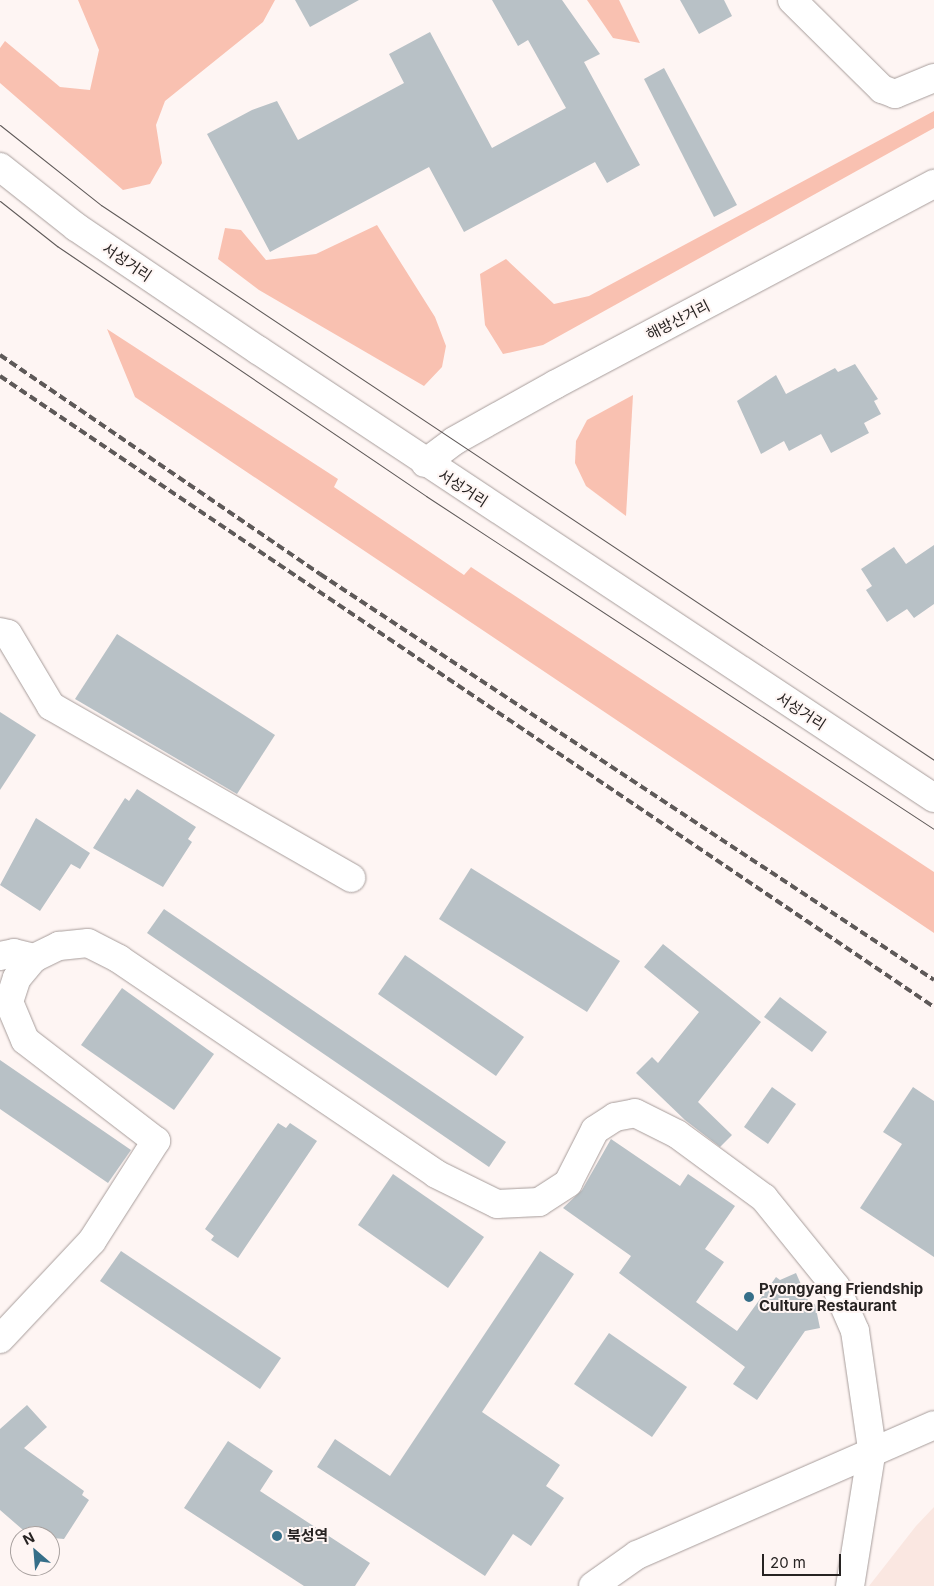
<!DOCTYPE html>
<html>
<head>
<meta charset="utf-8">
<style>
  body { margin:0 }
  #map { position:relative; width:934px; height:1586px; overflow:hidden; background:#fef5f3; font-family:Inter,"Noto Sans KR",sans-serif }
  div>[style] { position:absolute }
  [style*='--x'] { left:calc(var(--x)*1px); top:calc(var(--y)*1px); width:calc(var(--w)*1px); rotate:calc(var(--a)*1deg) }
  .built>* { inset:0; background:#fae7e1 }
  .green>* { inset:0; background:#f9c1b1 }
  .building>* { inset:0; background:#b8c1c6 }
  .roads { filter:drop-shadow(0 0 1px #a79d9b) drop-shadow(0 0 1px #a79d9b) }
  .minor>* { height:28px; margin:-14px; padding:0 14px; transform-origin:14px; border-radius:14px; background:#fff }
  .major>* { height:28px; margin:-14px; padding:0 14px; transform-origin:14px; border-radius:14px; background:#fff }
  .tram>* { height:1px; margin:-0.5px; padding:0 0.5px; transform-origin:0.5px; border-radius:0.5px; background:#5e5958 }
  .rail>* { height:4px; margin-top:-2px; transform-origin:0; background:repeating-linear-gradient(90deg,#5e5958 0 8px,transparent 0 12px) }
  .dots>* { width:14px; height:14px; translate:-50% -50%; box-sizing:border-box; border:2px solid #fef5f3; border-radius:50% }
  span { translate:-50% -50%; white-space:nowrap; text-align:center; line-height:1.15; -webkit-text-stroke:4px #fef5f3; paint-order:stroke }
  .street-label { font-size:15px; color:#272322 }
  .poi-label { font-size:15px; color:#272322; font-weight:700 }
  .left { translate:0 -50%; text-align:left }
  .north { position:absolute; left:10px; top:1526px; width:50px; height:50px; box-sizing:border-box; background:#fef5f3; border:1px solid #a8a19f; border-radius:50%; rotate:333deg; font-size:14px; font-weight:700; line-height:20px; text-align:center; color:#272322 }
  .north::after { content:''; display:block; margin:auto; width:18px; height:22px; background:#366f89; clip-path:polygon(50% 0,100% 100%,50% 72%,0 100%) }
  .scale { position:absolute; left:762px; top:1554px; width:79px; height:22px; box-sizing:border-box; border:2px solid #272322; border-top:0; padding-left:6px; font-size:15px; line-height:18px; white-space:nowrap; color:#272322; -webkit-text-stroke:4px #fef5f3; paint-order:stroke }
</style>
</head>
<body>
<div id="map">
  <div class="built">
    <i style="clip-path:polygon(934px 1507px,934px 1586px,869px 1586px,916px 1526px)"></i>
  </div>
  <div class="green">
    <i style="clip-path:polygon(78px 0,275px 0,263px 22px,165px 101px,156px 125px,162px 163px,150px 184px,123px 190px,0 83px,0 48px,5px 41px,60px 87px,90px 90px,99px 50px)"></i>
    <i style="clip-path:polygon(587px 0,619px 0,640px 43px,613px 38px)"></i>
    <i style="clip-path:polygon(934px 111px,934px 128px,543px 345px,503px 354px,485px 325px,480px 274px,506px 259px,554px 304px,589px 296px)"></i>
    <i style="clip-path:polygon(377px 225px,435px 317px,446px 346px,442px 367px,424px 386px,259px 290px,218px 259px,225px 228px,241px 230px,266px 260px,316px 254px)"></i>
    <i style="clip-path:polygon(107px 329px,338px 479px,334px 487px,464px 575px,471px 567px,934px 872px,934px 933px,135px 397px)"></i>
    <i style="clip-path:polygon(633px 395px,626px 516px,586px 486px,575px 463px,576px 441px,587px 420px)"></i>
  </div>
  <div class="building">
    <i style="clip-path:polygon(295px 0,359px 0,310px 27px)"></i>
    <i style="clip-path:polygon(492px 0,562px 0,600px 54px,584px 62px,640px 165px,607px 183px,595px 162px,464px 232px,429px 167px,270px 252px,207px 134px,252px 110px,277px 101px,298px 140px,404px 83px,389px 54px,430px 32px,492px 148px,566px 108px,528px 40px,518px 46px)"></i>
    <i style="clip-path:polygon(680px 0,724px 0,732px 16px,699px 34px)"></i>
    <i style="clip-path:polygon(664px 68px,737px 205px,714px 217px,644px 79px)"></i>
    <i style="clip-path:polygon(855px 364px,878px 399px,874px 401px,881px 414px,864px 423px,869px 433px,831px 453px,821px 434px,789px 451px,784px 441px,761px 454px,737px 401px,776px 375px,786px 394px,835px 368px,838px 372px)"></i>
    <i style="clip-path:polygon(934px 545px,934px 604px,914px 618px,907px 609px,887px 622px,866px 590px,872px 586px,861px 569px,894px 547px,906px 564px)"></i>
    <i style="clip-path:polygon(117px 634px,275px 735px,237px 794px,75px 699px)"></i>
    <i style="clip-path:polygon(0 712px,36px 735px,0 790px)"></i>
    <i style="clip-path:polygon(137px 789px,196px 827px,188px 839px,192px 842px,163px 887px,93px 848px,125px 798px,129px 801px)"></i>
    <i style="clip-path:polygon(36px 818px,90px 853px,80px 869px,71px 864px,40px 911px,0 885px)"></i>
    <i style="clip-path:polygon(471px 868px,620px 961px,587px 1012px,439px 919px)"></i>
    <i style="clip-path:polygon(164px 909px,506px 1142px,489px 1167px,147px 933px)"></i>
    <i style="clip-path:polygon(663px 944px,761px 1022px,698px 1102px,732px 1135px,720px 1147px,685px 1120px,636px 1073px,652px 1057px,658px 1063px,699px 1012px,644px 967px)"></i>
    <i style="clip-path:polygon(405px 955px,524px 1037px,496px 1076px,378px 994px)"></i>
    <i style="clip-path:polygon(122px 988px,214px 1054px,174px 1110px,81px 1045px)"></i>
    <i style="clip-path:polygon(780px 997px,827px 1032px,812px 1052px,764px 1017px)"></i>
    <i style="clip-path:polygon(0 1060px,131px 1150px,108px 1183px,0 1109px)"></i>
    <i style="clip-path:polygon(772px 1087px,796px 1104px,768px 1144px,744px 1127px)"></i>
    <i style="clip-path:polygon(913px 1087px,934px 1101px,934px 1257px,860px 1208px,902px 1144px,883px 1132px)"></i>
    <i style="clip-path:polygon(278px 1123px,286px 1128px,290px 1123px,317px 1141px,238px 1258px,211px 1240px,214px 1236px,205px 1229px)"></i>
    <i style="clip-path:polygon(611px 1139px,680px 1186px,688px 1174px,735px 1206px,705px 1249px,724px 1262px,696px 1302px,737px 1331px,776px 1277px,780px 1280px,796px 1273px,810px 1305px,815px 1304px,820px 1328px,805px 1331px,757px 1400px,733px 1384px,745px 1367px,619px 1273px,631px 1256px,563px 1208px,582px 1190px)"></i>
    <i style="clip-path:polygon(393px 1174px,484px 1237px,448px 1288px,358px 1225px)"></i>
    <i style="clip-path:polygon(121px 1251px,281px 1358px,260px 1389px,100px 1281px)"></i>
    <i style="clip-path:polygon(540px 1251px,574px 1274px,482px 1412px,560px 1465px,546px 1486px,564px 1498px,531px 1546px,513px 1534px,485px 1576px,317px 1467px,335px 1439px,390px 1476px)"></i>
    <i style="clip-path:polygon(609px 1333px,687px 1387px,652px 1437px,574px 1384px)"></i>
    <i style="clip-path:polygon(27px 1405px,47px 1427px,24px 1448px,84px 1491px,82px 1495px,89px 1500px,64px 1539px,30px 1536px,0 1510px,0 1429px)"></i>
    <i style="clip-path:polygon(228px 1441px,273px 1471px,260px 1491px,370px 1563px,355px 1586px,304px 1586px,184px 1508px)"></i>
  </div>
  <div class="roads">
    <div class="minor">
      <i style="--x:792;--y:0;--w:127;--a:44.7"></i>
      <i style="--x:882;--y:89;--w:14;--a:21"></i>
      <i style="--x:895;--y:94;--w:42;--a:-22.3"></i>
      <i style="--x:0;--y:632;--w:8;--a:14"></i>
      <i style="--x:8;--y:634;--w:84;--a:59.2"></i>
      <i style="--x:51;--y:706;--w:346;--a:29.8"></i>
      <i style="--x:0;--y:956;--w:14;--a:-12"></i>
      <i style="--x:14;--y:953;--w:21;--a:14"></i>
      <i style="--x:0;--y:1339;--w:134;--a:-46.8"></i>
      <i style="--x:92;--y:1241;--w:119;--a:-57.4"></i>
      <i style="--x:156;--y:1141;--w:165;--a:-142.4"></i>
      <i style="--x:25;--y:1040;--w:41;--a:-112.8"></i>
      <i style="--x:9;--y:1002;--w:25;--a:-72"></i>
      <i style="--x:17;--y:978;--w:26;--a:-50"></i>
      <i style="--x:34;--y:958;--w:28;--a:-26"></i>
      <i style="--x:59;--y:946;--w:29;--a:-6"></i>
      <i style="--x:88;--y:943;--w:35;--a:27"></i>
      <i style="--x:119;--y:959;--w:383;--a:34.1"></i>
      <i style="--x:436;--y:1174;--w:68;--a:26.2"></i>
      <i style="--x:497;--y:1204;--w:42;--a:-2.7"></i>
      <i style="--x:539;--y:1202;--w:35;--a:-33"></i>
      <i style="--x:568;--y:1183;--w:59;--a:-63"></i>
      <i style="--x:595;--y:1130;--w:24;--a:-33"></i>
      <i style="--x:615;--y:1117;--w:20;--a:-11"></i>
      <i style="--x:635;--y:1113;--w:47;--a:26.6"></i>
      <i style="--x:677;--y:1134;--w:108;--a:36.3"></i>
      <i style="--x:764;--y:1198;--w:114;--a:51"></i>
      <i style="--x:836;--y:1287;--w:48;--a:66.6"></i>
      <i style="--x:855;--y:1331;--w:119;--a:81.8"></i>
      <i style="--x:872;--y:1449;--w:139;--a:99.1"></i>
      <i style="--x:593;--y:1586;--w:54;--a:-35.2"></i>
      <i style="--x:637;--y:1555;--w:324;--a:-23.6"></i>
    </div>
    <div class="major">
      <i style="--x:0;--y:167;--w:97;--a:38.3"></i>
      <i style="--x:76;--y:227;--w:220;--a:34.1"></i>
      <i style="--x:258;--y:350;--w:811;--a:33.53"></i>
      <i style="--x:425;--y:463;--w:36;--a:-37"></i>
      <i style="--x:454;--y:441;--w:117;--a:-29.2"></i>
      <i style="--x:556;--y:384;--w:428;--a:-27.9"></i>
    </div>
  </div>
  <div class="tram">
    <i style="--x:0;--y:125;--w:129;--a:38.4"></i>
    <i style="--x:101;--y:205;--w:1001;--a:33.67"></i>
    <i style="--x:0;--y:201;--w:73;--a:38.3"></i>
    <i style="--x:57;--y:246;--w:446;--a:34.1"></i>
    <i style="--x:426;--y:496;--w:607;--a:33.25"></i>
  </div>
  <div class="rail">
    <i style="--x:0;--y:355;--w:388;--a:34.4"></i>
    <i style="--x:320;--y:574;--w:736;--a:33.47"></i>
    <i style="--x:0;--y:376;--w:1127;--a:34.04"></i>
  </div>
  <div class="dots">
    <i style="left:749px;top:1297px;background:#366f89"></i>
    <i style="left:277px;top:1536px;background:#366f89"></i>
  </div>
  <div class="street-label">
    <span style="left:127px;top:262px;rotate:34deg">서성거리</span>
    <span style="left:678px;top:320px;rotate:-27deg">해방산거리</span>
    <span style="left:463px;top:488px;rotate:33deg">서성거리</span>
    <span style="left:801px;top:711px;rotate:33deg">서성거리</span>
  </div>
  <div class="poi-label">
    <span class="left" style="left:759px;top:1297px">Pyongyang Friendship<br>Culture Restaurant</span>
    <span class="left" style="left:287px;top:1536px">북성역</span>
  </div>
  <div class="north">N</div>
  <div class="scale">20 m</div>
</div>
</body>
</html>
